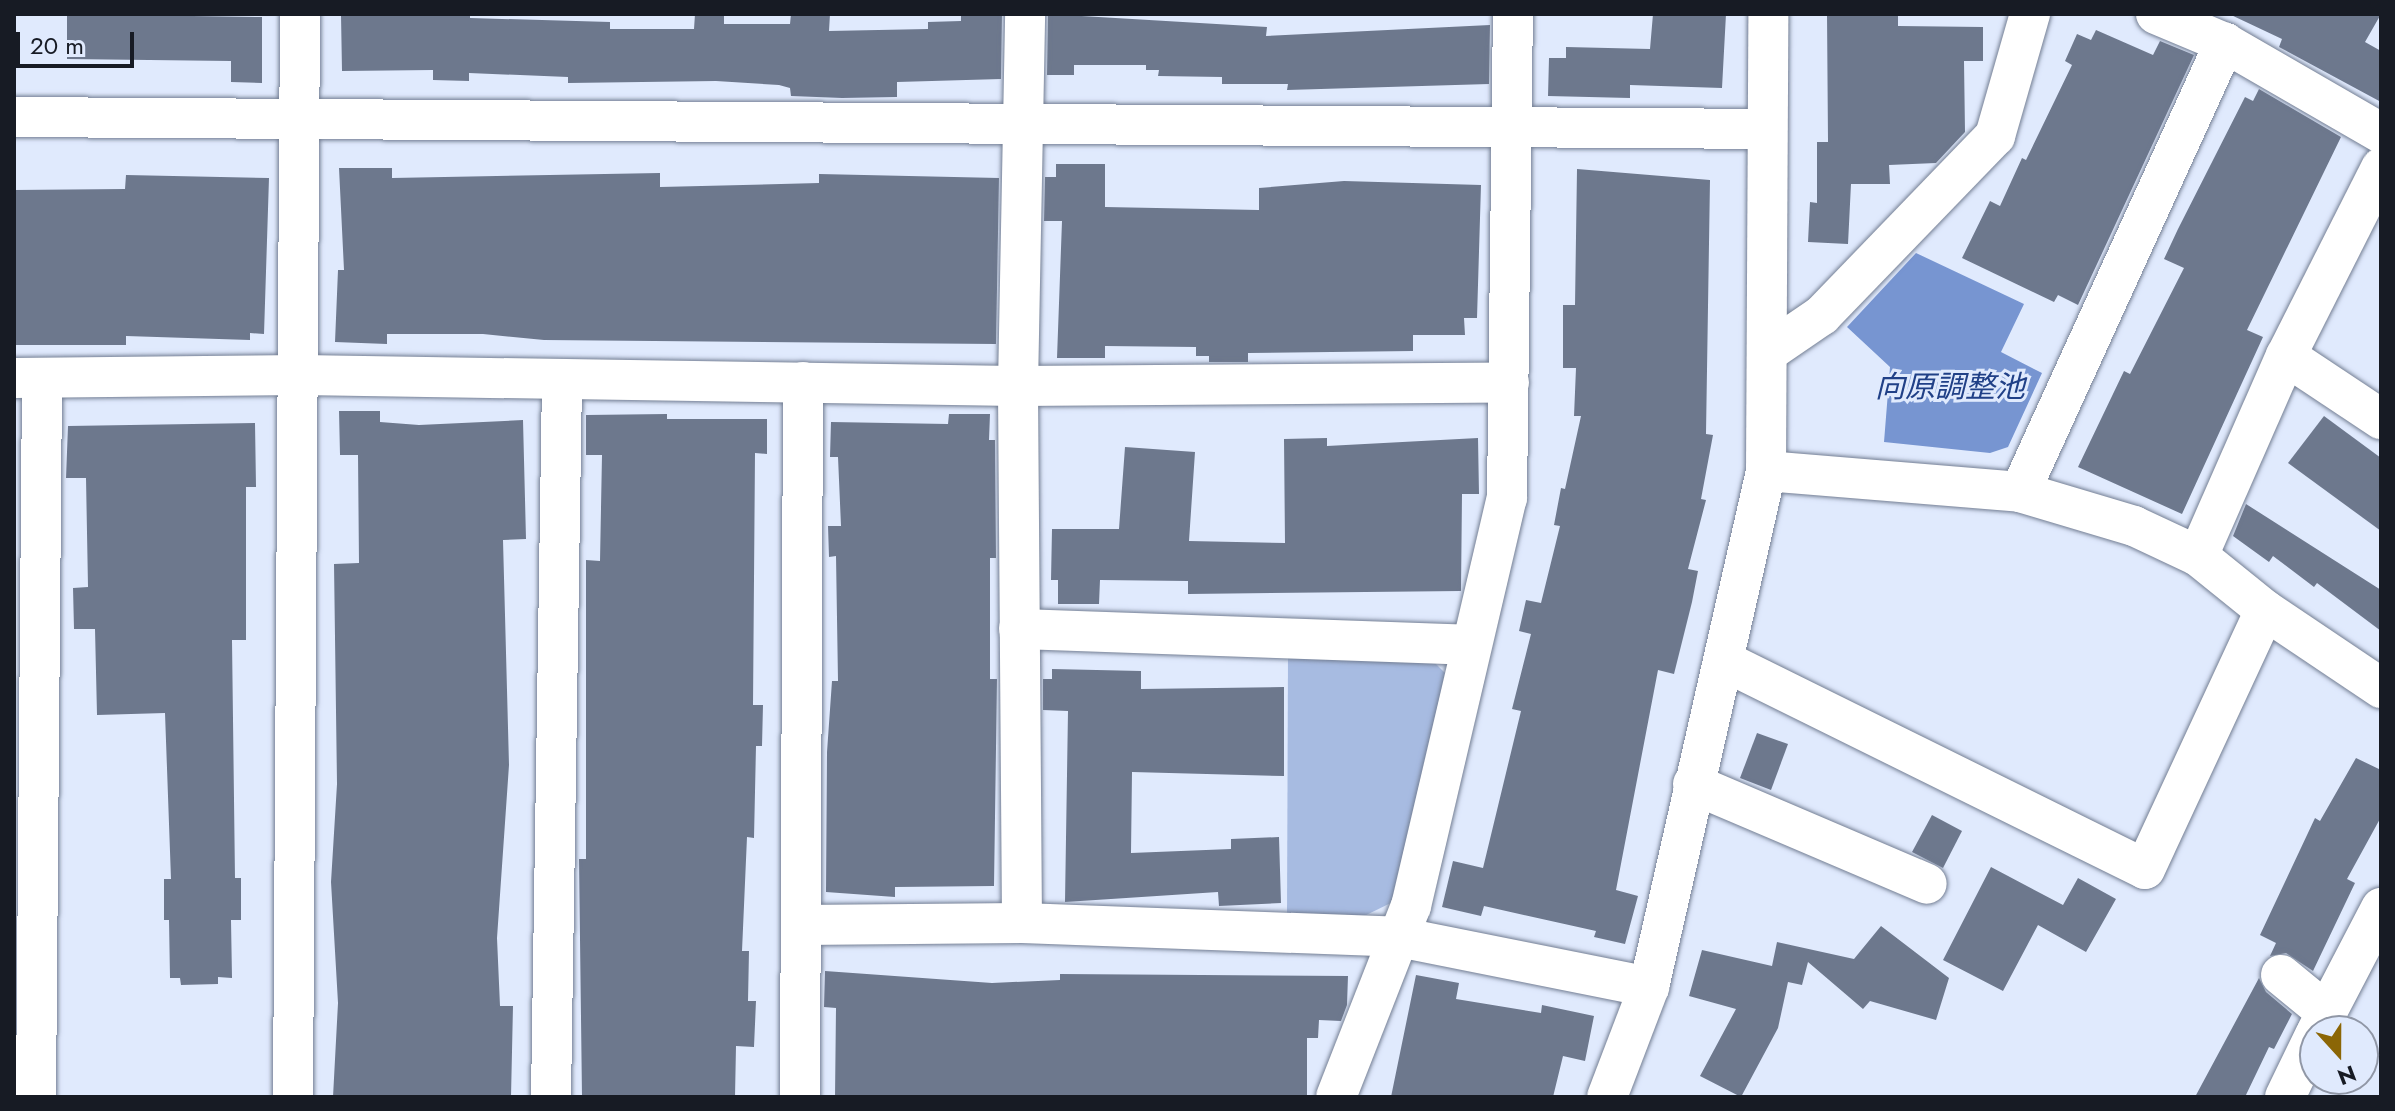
<!DOCTYPE html>
<html>
<head>
<meta charset="utf-8">
<style>
  body { margin:0 }
  #map { position:relative; width:2395px; height:1111px; overflow:hidden; background:#e0eafd; font-family:Jost,"Noto Sans JP",sans-serif }
  div>[style] { position:absolute }
  [style*='--x'] { left:calc(var(--x)*1px); top:calc(var(--y)*1px); width:calc(var(--w)*1px); rotate:calc(var(--a)*1deg) }
  .green>* { inset:0; background:#a7bbe1 }
  .water>* { inset:0; background:#7795d1 }
  .building>* { inset:0; background:#6d788d }
  .roads { filter:drop-shadow(0 0 2px #737e93) drop-shadow(0 0 2px #737e93) }
  .minor>* { height:40px; margin:-20px; padding:0 20px; transform-origin:20px; border-radius:20px; background:#fff }
  span { translate:-50% -50%; white-space:nowrap; text-align:center; line-height:1.15; -webkit-text-stroke:6px #e0eafd; paint-order:stroke }
  .water-label { font-size:30px; color:#204087; font-style:italic }
  .frame { position:absolute; inset:0; border:16px solid #171b24; pointer-events:none }
  .north { position:absolute; left:2299px; top:1015px; width:80px; height:80px; box-sizing:border-box; background:#e0eafd; border:2px solid #9097a6; border-radius:50%; rotate:159deg; font-size:22px; font-weight:700; line-height:32px; text-align:center; color:#171b24 }
  .north::after { content:''; display:block; margin:auto; width:28px; height:36px; background:#8b6606; clip-path:polygon(50% 0,100% 100%,50% 72%,0 100%) }
  .scale { position:absolute; left:16px; top:32px; width:118px; height:36px; box-sizing:border-box; border:4px solid #171b24; border-top:0; padding-left:10px; font-size:24px; line-height:28px; white-space:nowrap; color:#171b24; -webkit-text-stroke:6px #e0eafd; paint-order:stroke }
</style>
</head>
<body>
<div id="map">
  <div class="green">
    <i style="clip-path:polygon(1288px 654px,1429px 657px,1445px 673px,1397px 900px,1362px 917px,1287px 915px)"></i>
  </div>
  <div class="water">
    <i style="clip-path:polygon(1916px 253px,2024px 304px,2001px 352px,2042px 373px,2008px 447px,1990px 453px,1884px 442px,1890px 367px,1847px 327px)"></i>
  </div>
  <div class="building">
    <i style="clip-path:polygon(67px 14px,262px 17px,262px 83px,231px 82px,231px 61px,67px 59px)"></i>
    <i style="clip-path:polygon(470px 14px,470px 18px,610px 22px,610px 29px,694px 29px,695px 14px,724px 15px,724px 24px,790px 24px,791px 14px,830px 14px,829px 31px,928px 29px,928px 22px,961px 21px,961px 14px,1002px 14px,1001px 79px,897px 82px,897px 97px,842px 98px,791px 96px,790px 88px,779px 85px,716px 81px,568px 83px,568px 77px,469px 73px,469px 81px,433px 80px,433px 70px,342px 71px,341px 15px)"></i>
    <i style="clip-path:polygon(1048px 14px,1267px 27px,1266px 36px,1490px 25px,1489px 84px,1287px 90px,1288px 84px,1222px 84px,1222px 77px,1158px 76px,1159px 70px,1146px 70px,1146px 65px,1074px 65px,1074px 75px,1047px 75px)"></i>
    <i style="clip-path:polygon(1653px 14px,1726px 14px,1722px 88px,1630px 85px,1630px 98px,1548px 96px,1549px 58px,1566px 58px,1566px 47px,1650px 49px)"></i>
    <i style="clip-path:polygon(1827px 14px,1898px 14px,1898px 26px,1983px 27px,1983px 61px,1964px 61px,1965px 132px,1936px 163px,1889px 165px,1890px 184px,1851px 184px,1848px 244px,1808px 242px,1810px 202px,1817px 203px,1817px 142px,1828px 142px)"></i>
    <i style="clip-path:polygon(2229px 14px,2381px 14px,2365px 42px,2381px 51px,2381px 102px,2279px 47px,2282px 39px)"></i>
    <i style="clip-path:polygon(2096px 30px,2153px 55px,2160px 41px,2194px 55px,2078px 305px,2058px 295px,2054px 302px,1962px 258px,1990px 201px,2000px 206px,2022px 158px,2026px 160px,2072px 65px,2065px 61px,2077px 34px,2091px 40px)"></i>
    <i style="clip-path:polygon(2259px 89px,2341px 137px,2247px 330px,2263px 337px,2182px 514px,2078px 467px,2124px 371px,2130px 374px,2184px 268px,2164px 259px,2178px 229px,2245px 97px,2253px 101px)"></i>
    <i style="clip-path:polygon(1056px 164px,1105px 164px,1105px 207px,1259px 210px,1259px 188px,1344px 181px,1481px 185px,1477px 318px,1464px 318px,1465px 335px,1413px 335px,1413px 351px,1248px 353px,1248px 362px,1209px 362px,1209px 356px,1196px 356px,1196px 347px,1105px 346px,1105px 358px,1057px 358px,1062px 221px,1044px 221px,1045px 177px,1056px 177px)"></i>
    <i style="clip-path:polygon(339px 168px,392px 168px,392px 178px,660px 173px,660px 187px,819px 183px,819px 174px,999px 178px,996px 344px,544px 340px,483px 334px,387px 334px,387px 344px,335px 342px,338px 270px,344px 270px)"></i>
    <i style="clip-path:polygon(1577px 169px,1710px 180px,1706px 434px,1713px 435px,1701px 499px,1706px 500px,1688px 569px,1698px 571px,1692px 602px,1674px 674px,1658px 670px,1616px 890px,1638px 896px,1625px 944px,1594px 937px,1596px 931px,1484px 906px,1481px 916px,1442px 907px,1453px 861px,1483px 868px,1521px 711px,1512px 709px,1531px 634px,1519px 631px,1526px 600px,1541px 603px,1560px 526px,1554px 525px,1561px 488px,1565px 489px,1581px 416px,1574px 416px,1576px 368px,1563px 368px,1563px 305px,1575px 305px)"></i>
    <i style="clip-path:polygon(126px 175px,269px 178px,264px 334px,250px 333px,250px 340px,126px 336px,126px 345px,14px 345px,14px 190px,125px 189px)"></i>
    <i style="clip-path:polygon(339px 411px,380px 411px,380px 422px,419px 425px,523px 420px,526px 539px,503px 540px,509px 765px,497px 938px,500px 1006px,513px 1006px,511px 1097px,333px 1097px,338px 1003px,331px 882px,337px 784px,334px 564px,359px 563px,358px 455px,340px 455px)"></i>
    <i style="clip-path:polygon(667px 414px,667px 419px,767px 419px,767px 454px,755px 453px,753px 705px,763px 705px,762px 746px,756px 746px,754px 838px,747px 837px,742px 951px,749px 951px,748px 1001px,756px 1001px,754px 1047px,736px 1046px,735px 1097px,582px 1097px,579px 859px,586px 859px,586px 560px,600px 561px,602px 455px,586px 455px,586px 415px)"></i>
    <i style="clip-path:polygon(949px 414px,990px 414px,989px 440px,995px 440px,996px 558px,990px 558px,990px 679px,997px 679px,994px 886px,895px 887px,895px 897px,826px 892px,827px 752px,832px 681px,838px 681px,836px 556px,829px 557px,828px 526px,841px 526px,838px 457px,830px 457px,831px 422px,948px 424px)"></i>
    <i style="clip-path:polygon(2324px 416px,2381px 458px,2381px 531px,2288px 463px)"></i>
    <i style="clip-path:polygon(255px 423px,256px 487px,246px 487px,246px 640px,232px 640px,235px 878px,241px 878px,241px 920px,231px 920px,232px 978px,218px 977px,218px 984px,181px 985px,180px 978px,170px 978px,169px 920px,164px 920px,164px 879px,171px 879px,165px 713px,97px 715px,95px 629px,74px 629px,73px 588px,88px 587px,86px 478px,66px 478px,68px 426px)"></i>
    <i style="clip-path:polygon(1327px 438px,1327px 446px,1478px 438px,1479px 494px,1462px 494px,1461px 591px,1188px 594px,1188px 581px,1100px 580px,1099px 604px,1058px 604px,1058px 580px,1051px 580px,1052px 529px,1119px 529px,1125px 447px,1195px 452px,1189px 541px,1285px 543px,1284px 439px)"></i>
    <i style="clip-path:polygon(2246px 504px,2381px 590px,2381px 631px,2317px 583px,2314px 587px,2273px 556px,2269px 562px,2233px 536px)"></i>
    <i style="clip-path:polygon(1052px 669px,1141px 671px,1141px 689px,1284px 687px,1284px 776px,1132px 772px,1131px 853px,1231px 849px,1231px 839px,1279px 837px,1281px 903px,1219px 906px,1218px 892px,1065px 902px,1068px 711px,1043px 710px,1043px 679px,1052px 679px)"></i>
    <i style="clip-path:polygon(1757px 733px,1788px 744px,1771px 790px,1740px 778px)"></i>
    <i style="clip-path:polygon(2356px 758px,2381px 770px,2381px 817px,2347px 879px,2355px 883px,2313px 971px,2286px 953px,2270px 956px,2276px 943px,2260px 935px,2315px 818px,2320px 821px)"></i>
    <i style="clip-path:polygon(1932px 815px,1962px 831px,1943px 868px,1912px 852px)"></i>
    <i style="clip-path:polygon(1991px 867px,2063px 905px,2078px 878px,2116px 899px,2086px 952px,2038px 925px,2003px 991px,1943px 960px)"></i>
    <i style="clip-path:polygon(1881px 926px,1949px 978px,1936px 1020px,1870px 1001px,1863px 1009px,1808px 962px,1802px 985px,1788px 982px,1778px 1028px,1741px 1097px,1700px 1076px,1736px 1009px,1689px 996px,1702px 950px,1772px 966px,1777px 942px,1854px 959px)"></i>
    <i style="clip-path:polygon(825px 971px,992px 983px,1060px 980px,1060px 974px,1348px 976px,1347px 1005px,1341px 1021px,1319px 1020px,1318px 1038px,1307px 1038px,1307px 1097px,835px 1097px,836px 1008px,824px 1007px)"></i>
    <i style="clip-path:polygon(1416px 975px,1459px 983px,1456px 999px,1541px 1013px,1542px 1005px,1594px 1016px,1585px 1061px,1563px 1056px,1553px 1097px,1391px 1097px)"></i>
    <i style="clip-path:polygon(2259px 978px,2266px 992px,2292px 1014px,2274px 1049px,2269px 1047px,2245px 1097px,2195px 1097px)"></i>
  </div>
  <div class="roads">
    <div class="minor">
      <i style="--x:2156;--y:14;--w:75;--a:22.8"></i>
      <i style="--x:2225;--y:43;--w:180;--a:30"></i>
      <i style="--x:14;--y:117;--w:1753;--a:0.39"></i>
      <i style="--x:1768;--y:352;--w:65;--a:-34.4"></i>
      <i style="--x:1822;--y:315;--w:249;--a:-46"></i>
      <i style="--x:1995;--y:136;--w:127;--a:-74"></i>
      <i style="--x:2286;--y:356;--w:114;--a:33.6"></i>
      <i style="--x:14;--y:378;--w:287;--a:-0.6"></i>
      <i style="--x:301;--y:375;--w:717;--a:0.88"></i>
      <i style="--x:1018;--y:386;--w:491;--a:-0.4"></i>
      <i style="--x:1766;--y:471;--w:255;--a:4.7"></i>
      <i style="--x:2020;--y:492;--w:119;--a:16.6"></i>
      <i style="--x:2134;--y:526;--w:71;--a:25.1"></i>
      <i style="--x:2198;--y:556;--w:86;--a:38.9"></i>
      <i style="--x:2265;--y:610;--w:140;--a:33.9"></i>
      <i style="--x:2020;--y:492;--w:494;--a:-65.5"></i>
      <i style="--x:2198;--y:556;--w:219;--a:-66.3"></i>
      <i style="--x:2286;--y:356;--w:211;--a:-63.2"></i>
      <i style="--x:1019;--y:629;--w:451;--a:2"></i>
      <i style="--x:1726;--y:662;--w:467;--a:26.3"></i>
      <i style="--x:2145;--y:869;--w:285;--a:-65.1"></i>
      <i style="--x:1693;--y:784;--w:254;--a:23.1"></i>
      <i style="--x:1022;--y:923;--w:537;--a:-90.43"></i>
      <i style="--x:1018;--y:386;--w:372;--a:-88.9"></i>
      <i style="--x:801;--y:925;--w:221;--a:-0.5"></i>
      <i style="--x:1022;--y:923;--w:377;--a:2.1"></i>
      <i style="--x:1399;--y:937;--w:255;--a:11.3"></i>
      <i style="--x:2281;--y:975;--w:58;--a:39.4"></i>
      <i style="--x:2317;--y:1031;--w:139;--a:-62.5"></i>
      <i style="--x:36;--y:1097;--w:719;--a:-89.52"></i>
      <i style="--x:293;--y:1097;--w:1083;--a:-89.63"></i>
      <i style="--x:551;--y:1097;--w:718;--a:-89.12"></i>
      <i style="--x:800;--y:1097;--w:715;--a:-89.76"></i>
      <i style="--x:1336;--y:1097;--w:205;--a:-68.6"></i>
      <i style="--x:1411;--y:906;--w:419;--a:-76.8"></i>
      <i style="--x:1507;--y:498;--w:484;--a:-89.3"></i>
      <i style="--x:1607;--y:1097;--w:118;--a:-69.1"></i>
      <i style="--x:1649;--y:987;--w:529;--a:-77.22"></i>
      <i style="--x:1766;--y:471;--w:457;--a:-89.7"></i>
      <i style="--x:2285;--y:1097;--w:69;--a:-64.2"></i>
    </div>
  </div>
  <div class="water-label">
    <span style="left:1950px;top:387px">向原調整池</span>
  </div>
  <div class="frame"></div>
  <div class="north">N</div>
  <div class="scale">20 m</div>
</div>
</body>
</html>
